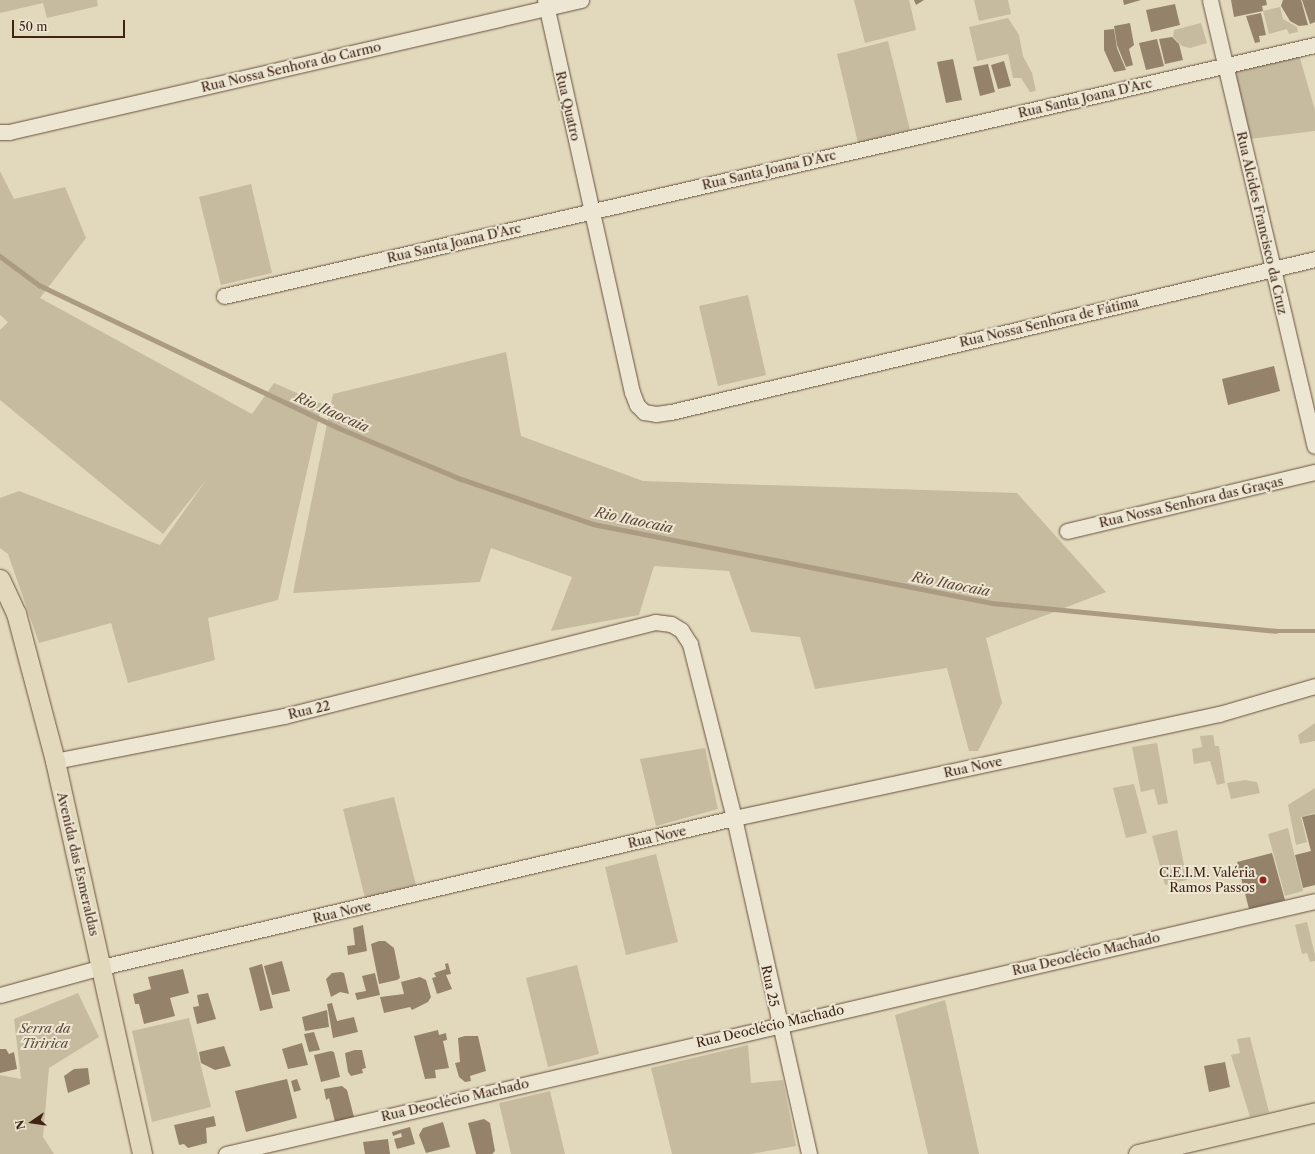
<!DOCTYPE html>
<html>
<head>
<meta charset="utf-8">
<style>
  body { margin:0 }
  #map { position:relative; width:1315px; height:1154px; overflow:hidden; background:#e2d9bc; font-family:"Libre Caslon Text",serif }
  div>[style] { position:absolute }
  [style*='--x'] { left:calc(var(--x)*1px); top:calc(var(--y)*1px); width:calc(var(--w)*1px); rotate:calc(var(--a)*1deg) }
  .green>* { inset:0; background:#c6ba9f }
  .stream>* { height:4.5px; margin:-2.25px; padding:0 2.25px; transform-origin:2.25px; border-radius:2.25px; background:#ab9b83 }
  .building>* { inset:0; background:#94826b }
  .roads { filter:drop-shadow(0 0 1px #68513e) drop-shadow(0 0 1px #68513e) }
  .minor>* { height:15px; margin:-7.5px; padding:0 7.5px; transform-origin:7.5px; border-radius:7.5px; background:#ece6d3 }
  .major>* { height:19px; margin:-9.5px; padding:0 9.5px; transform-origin:9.5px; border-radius:9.5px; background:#e2d9bc }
  .dots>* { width:11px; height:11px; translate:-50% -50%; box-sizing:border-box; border:2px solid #ece6d3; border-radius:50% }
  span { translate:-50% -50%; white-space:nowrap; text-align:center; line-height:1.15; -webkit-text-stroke:4px #ece6d3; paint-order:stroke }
  .street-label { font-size:13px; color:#3f2414 }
  .poi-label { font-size:13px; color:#3f2414 }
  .right { translate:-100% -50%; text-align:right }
  .park-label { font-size:13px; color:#614a37; font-style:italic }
  .water-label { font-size:14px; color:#5f4835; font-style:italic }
  .north { position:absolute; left:12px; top:1102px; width:40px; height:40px; -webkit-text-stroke:3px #ece6d3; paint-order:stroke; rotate:257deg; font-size:11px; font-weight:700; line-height:16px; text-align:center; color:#3f2414 }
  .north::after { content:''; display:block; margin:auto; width:14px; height:18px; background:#3f2414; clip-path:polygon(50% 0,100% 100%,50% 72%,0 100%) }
  .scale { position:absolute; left:12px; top:20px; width:113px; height:18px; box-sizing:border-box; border:2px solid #3f2414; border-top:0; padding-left:5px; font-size:12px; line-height:14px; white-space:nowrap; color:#3f2414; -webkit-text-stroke:3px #ece6d3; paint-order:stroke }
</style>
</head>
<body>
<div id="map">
  <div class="green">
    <i style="clip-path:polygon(0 0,97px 0,98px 6px,47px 18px,43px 3px,0 13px)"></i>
    <i style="clip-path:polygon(854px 0,909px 0,916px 30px,865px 43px)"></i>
    <i style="clip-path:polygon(974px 0,1008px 0,1011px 14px,979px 21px)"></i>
    <i style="clip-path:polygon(1280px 7px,1283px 19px,1297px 27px,1298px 32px,1289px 34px,1287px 29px,1269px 34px,1263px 11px)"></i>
    <i style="clip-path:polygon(1008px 18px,1019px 35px,1023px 56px,1032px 73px,1036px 91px,1030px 92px,1021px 78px,1013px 78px,1008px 54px,977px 61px,969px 27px)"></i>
    <i style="clip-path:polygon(1201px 23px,1207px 43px,1190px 48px,1182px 46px,1173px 37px,1174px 30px)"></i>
    <i style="clip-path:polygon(888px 41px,910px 130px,858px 143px,837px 54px)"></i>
    <i style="clip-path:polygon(1299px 55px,1315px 110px,1315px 131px,1249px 139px,1235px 70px)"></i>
    <i style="clip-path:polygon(0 171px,14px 199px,65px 187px,86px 238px,40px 298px,252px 414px,274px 383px,322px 404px,278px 600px,208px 618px,215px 660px,128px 683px,111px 623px,39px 643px,8px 554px,0 548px,0 498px,19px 491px,160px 545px,207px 479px,163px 534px,0 400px,0 330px,8px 322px,0 315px)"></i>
    <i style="clip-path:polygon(251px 184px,272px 273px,221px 285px,199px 197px)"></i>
    <i style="clip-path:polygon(748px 295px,766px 375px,718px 386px,699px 306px)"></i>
    <i style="clip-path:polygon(506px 352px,521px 436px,643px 481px,1017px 493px,1106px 592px,986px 638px,1002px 703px,978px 751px,969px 751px,947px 668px,815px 689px,800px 637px,751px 632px,729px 571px,654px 566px,639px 615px,551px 631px,572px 577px,491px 548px,480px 582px,293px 593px,333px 394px)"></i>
    <i style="clip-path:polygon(1315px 723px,1315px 741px,1300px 744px,1298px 735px)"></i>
    <i style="clip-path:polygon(1213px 735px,1215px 746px,1219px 746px,1225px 783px,1217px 785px,1210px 761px,1194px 764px,1192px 749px,1202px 747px,1200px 736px)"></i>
    <i style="clip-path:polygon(1157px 743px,1168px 803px,1158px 805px,1154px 789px,1141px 792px,1132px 747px)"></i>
    <i style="clip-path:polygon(705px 748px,718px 809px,656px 826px,640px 759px)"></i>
    <i style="clip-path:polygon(1245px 780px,1257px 782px,1260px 793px,1231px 799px,1227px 783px)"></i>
    <i style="clip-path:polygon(1134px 784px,1147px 833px,1126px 838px,1113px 788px)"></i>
    <i style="clip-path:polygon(1315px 788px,1315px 813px,1301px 817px,1307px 842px,1296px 845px,1288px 805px)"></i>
    <i style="clip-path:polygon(394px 797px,416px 885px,365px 898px,343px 809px)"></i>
    <i style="clip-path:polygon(1288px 828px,1303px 891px,1285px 896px,1268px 834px)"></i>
    <i style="clip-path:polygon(1177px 830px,1187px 880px,1165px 885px,1152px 836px)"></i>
    <i style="clip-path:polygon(656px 854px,678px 942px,626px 955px,605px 867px)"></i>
    <i style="clip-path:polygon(1307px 922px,1315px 955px,1315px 961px,1310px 962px,1307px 953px,1302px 954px,1295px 925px)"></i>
    <i style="clip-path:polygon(577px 965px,599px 1054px,548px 1067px,526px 978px)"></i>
    <i style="clip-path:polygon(78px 993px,99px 1037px,49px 1068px,43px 1137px,54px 1154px,0 1154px,0 1075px,21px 1079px,14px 1019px)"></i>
    <i style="clip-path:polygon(945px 1000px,979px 1154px,928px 1154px,895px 1015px)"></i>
    <i style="clip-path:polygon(189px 1018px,211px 1107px,152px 1122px,132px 1031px)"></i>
    <i style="clip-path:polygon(1250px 1037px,1269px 1112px,1250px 1117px,1231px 1055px,1240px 1053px,1237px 1039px)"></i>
    <i style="clip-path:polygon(748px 1045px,751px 1083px,783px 1080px,796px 1146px,751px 1154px,672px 1154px,651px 1068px)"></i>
    <i style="clip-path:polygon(550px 1091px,565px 1154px,511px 1154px,499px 1103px)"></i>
  </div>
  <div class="stream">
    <i style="--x:0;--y:256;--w:49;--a:36.6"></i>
    <i style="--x:39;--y:285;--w:332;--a:25.5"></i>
    <i style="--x:339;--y:428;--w:132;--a:22.7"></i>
    <i style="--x:461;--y:479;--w:139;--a:18.8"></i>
    <i style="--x:593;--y:524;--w:407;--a:11.2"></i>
    <i style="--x:992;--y:603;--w:285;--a:5.6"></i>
    <i style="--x:1276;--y:631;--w:39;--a:0"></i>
  </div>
  <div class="building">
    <i style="clip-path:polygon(914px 0,924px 0,916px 5px)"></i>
    <i style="clip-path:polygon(1123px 0,1141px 0,1124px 5px)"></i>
    <i style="clip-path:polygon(1231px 0,1266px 0,1267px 5px,1262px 6px,1263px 11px,1234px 17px)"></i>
    <i style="clip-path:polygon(1283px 0,1301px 0,1308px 25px,1299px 26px,1290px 21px,1281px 6px)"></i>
    <i style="clip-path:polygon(1302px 0,1315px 0,1315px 22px,1310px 24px)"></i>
    <i style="clip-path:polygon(1175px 4px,1180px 25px,1151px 32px,1146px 10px)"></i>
    <i style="clip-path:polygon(1261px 13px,1266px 35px,1259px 36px,1260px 42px,1255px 43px,1246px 16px)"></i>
    <i style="clip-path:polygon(1130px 23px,1134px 45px,1129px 49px,1133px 65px,1126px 67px,1117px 45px,1114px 26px)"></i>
    <i style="clip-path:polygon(1114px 29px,1117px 48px,1126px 70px,1114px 72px,1104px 50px,1104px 30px)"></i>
    <i style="clip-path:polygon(1172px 37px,1179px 44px,1183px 60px,1165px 64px,1159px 39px)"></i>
    <i style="clip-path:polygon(1157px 39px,1164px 66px,1146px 70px,1139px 43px)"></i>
    <i style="clip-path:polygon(953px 59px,962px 100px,946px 103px,937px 62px)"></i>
    <i style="clip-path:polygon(1004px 61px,1011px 86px,998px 89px,991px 65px)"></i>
    <i style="clip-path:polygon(988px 64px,995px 92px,980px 96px,973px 67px)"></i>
    <i style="clip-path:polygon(1274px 366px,1280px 391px,1228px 405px,1222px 379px)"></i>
    <i style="clip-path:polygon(1315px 814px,1315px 885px,1303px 888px,1295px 855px,1311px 851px,1302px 817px)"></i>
    <i style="clip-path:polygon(1272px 853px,1285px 900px,1249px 909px,1237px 862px)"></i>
    <i style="clip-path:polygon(363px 925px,367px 951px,348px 955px,347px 946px,355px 945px,353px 928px)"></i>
    <i style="clip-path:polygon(379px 941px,385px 941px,394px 948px,400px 978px,397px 980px,379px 984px,371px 944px)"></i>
    <i style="clip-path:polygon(282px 961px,290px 991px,272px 995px,264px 966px)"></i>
    <i style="clip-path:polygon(448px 963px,451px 974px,446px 975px,452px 989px,437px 994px,432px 978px,436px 977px,434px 973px,446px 969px,445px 964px)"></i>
    <i style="clip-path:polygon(262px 964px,273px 1008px,260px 1011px,249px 968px)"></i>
    <i style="clip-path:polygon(183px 969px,189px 993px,170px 998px,175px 1016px,144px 1024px,139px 1004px,135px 1004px,133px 994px,151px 989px,148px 977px)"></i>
    <i style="clip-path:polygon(341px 972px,344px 973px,349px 994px,340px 992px,331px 997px,326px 979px,332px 973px)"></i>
    <i style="clip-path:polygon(375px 973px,380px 995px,357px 1000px,355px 993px,366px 991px,362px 976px)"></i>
    <i style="clip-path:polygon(420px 977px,426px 980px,431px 997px,428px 1002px,412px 1010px,410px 1007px,384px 1013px,380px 997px,404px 994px,401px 982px)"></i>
    <i style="clip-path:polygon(208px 993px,216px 1019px,197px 1024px,193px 1007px,199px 1006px,197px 995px)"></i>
    <i style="clip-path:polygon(332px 1003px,337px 1021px,354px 1017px,358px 1032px,333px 1038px,327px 1004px)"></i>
    <i style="clip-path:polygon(327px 1010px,329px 1027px,305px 1031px,302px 1017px)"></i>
    <i style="clip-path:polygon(438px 1030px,439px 1035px,446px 1033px,447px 1040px,443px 1041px,449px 1068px,435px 1070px,436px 1078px,425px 1079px,414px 1036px)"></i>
    <i style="clip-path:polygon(314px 1032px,320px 1050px,309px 1052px,304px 1034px)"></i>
    <i style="clip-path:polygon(465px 1036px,478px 1036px,486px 1071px,470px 1076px,471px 1081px,465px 1082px,459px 1077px,455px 1063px,460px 1062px,458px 1038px)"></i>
    <i style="clip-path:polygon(302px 1043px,308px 1065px,288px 1069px,282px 1049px)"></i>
    <i style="clip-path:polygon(224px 1046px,231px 1066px,215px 1070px,201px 1063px,199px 1052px)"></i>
    <i style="clip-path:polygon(0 1049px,6px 1049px,9px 1054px,14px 1052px,17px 1069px,0 1073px)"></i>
    <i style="clip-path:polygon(355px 1050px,362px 1050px,366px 1068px,362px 1069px,363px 1073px,351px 1076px,348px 1072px,345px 1053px)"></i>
    <i style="clip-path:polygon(331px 1051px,334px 1052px,340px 1077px,321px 1082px,314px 1055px)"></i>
    <i style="clip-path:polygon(1225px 1062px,1230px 1087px,1209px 1092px,1204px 1066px)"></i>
    <i style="clip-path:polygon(88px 1068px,90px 1084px,68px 1093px,64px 1076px,74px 1069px)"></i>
    <i style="clip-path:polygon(287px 1079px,297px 1118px,246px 1132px,235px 1091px)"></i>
    <i style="clip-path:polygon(297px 1079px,301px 1090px,294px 1092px,291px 1081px)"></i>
    <i style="clip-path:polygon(342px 1086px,347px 1090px,354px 1117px,335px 1122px,329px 1098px,326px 1100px,324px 1089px)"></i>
    <i style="clip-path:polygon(214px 1116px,216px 1126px,206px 1128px,207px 1143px,188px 1148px,184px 1144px,179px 1145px,174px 1125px)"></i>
    <i style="clip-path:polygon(484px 1119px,490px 1123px,495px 1151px,492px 1154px,476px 1154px,468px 1123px)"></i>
    <i style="clip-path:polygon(443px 1122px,450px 1147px,426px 1153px,419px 1135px,423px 1128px)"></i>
    <i style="clip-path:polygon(410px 1127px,415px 1144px,397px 1149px,394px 1139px,402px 1137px,401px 1133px,393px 1136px,392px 1132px)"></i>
    <i style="clip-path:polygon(388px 1139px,390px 1154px,365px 1154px,363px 1142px)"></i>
  </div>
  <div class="roads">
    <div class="minor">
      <i style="--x:545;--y:0;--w:402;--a:77.5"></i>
      <i style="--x:632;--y:392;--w:14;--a:69"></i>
      <i style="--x:637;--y:405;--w:10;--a:45"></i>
      <i style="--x:644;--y:412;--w:12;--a:9"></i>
      <i style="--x:656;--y:414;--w:15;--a:-8"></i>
      <i style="--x:671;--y:412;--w:662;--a:-13.36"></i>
      <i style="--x:1210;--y:0;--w:458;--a:76.8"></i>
      <i style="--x:0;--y:132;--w:9;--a:0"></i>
      <i style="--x:9;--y:132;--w:587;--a:-12.99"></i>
      <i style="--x:224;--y:296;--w:1120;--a:-12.96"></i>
      <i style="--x:1067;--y:531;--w:255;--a:-13.4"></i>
      <i style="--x:55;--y:761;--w:233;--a:-11.1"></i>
      <i style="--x:284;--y:716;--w:383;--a:-14.2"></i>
      <i style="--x:655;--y:622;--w:16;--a:7"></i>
      <i style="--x:671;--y:624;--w:12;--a:31"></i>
      <i style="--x:681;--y:630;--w:17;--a:57"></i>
      <i style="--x:690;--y:644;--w:179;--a:75.8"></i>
      <i style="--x:734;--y:818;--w:344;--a:77.4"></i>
      <i style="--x:0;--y:995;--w:106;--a:-15.4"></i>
      <i style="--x:102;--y:967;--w:649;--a:-13.27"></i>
      <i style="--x:734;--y:818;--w:496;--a:-12.1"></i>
      <i style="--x:1219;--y:714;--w:100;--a:-16.3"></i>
      <i style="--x:226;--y:1154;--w:1118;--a:-13.08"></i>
    </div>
    <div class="major">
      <i style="--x:0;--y:579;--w:38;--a:65"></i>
      <i style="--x:16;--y:613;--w:153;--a:75.2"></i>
      <i style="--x:55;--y:761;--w:403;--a:77.5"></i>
      <i style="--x:1138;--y:1154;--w:182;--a:-13.3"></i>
    </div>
  </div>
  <div class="dots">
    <i style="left:1263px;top:880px;background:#8f2418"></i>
  </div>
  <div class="street-label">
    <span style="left:291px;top:67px;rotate:-13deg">Rua Nossa Senhora do Carmo</span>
    <span style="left:1085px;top:98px;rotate:-13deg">Rua Santa Joana D'Arc</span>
    <span style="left:568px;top:106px;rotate:77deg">Rua Quatro</span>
    <span style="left:769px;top:170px;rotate:-13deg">Rua Santa Joana D'Arc</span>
    <span style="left:1262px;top:223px;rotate:77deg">Rua Alcides Francisco da Cruz</span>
    <span style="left:454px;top:243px;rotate:-13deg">Rua Santa Joana D'Arc</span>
    <span style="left:1049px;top:322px;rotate:-13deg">Rua Nossa Senhora de Fátima</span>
    <span style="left:1191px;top:502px;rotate:-13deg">Rua Nossa Senhora das Graças</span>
    <span style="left:309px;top:710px;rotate:-13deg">Rua 22</span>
    <span style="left:973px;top:767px;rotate:-12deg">Rua Nove</span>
    <span style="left:657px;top:837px;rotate:-13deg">Rua Nove</span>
    <span style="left:78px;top:864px;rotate:77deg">Avenida das Esmeraldas</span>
    <span style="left:342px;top:912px;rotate:-13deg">Rua Nove</span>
    <span style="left:1086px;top:954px;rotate:-13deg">Rua Deoclécio Machado</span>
    <span style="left:770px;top:986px;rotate:78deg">Rua 25</span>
    <span style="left:770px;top:1026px;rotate:-13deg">Rua Deoclécio Machado</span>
    <span style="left:455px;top:1100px;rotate:-13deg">Rua Deoclécio Machado</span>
  </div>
  <div class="poi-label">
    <span class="right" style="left:1255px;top:880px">C.E.I.M. Valéria<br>Ramos Passos</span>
  </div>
  <div class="park-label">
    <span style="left:45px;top:1036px">Serra da<br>Tiririca</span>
  </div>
  <div class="water-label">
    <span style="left:332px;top:412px;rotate:24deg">Rio Itaocaia</span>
    <span style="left:634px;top:520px;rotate:12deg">Rio Itaocaia</span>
    <span style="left:951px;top:584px;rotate:11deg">Rio Itaocaia</span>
  </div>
  <div class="north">N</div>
  <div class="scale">50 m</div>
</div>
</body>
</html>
